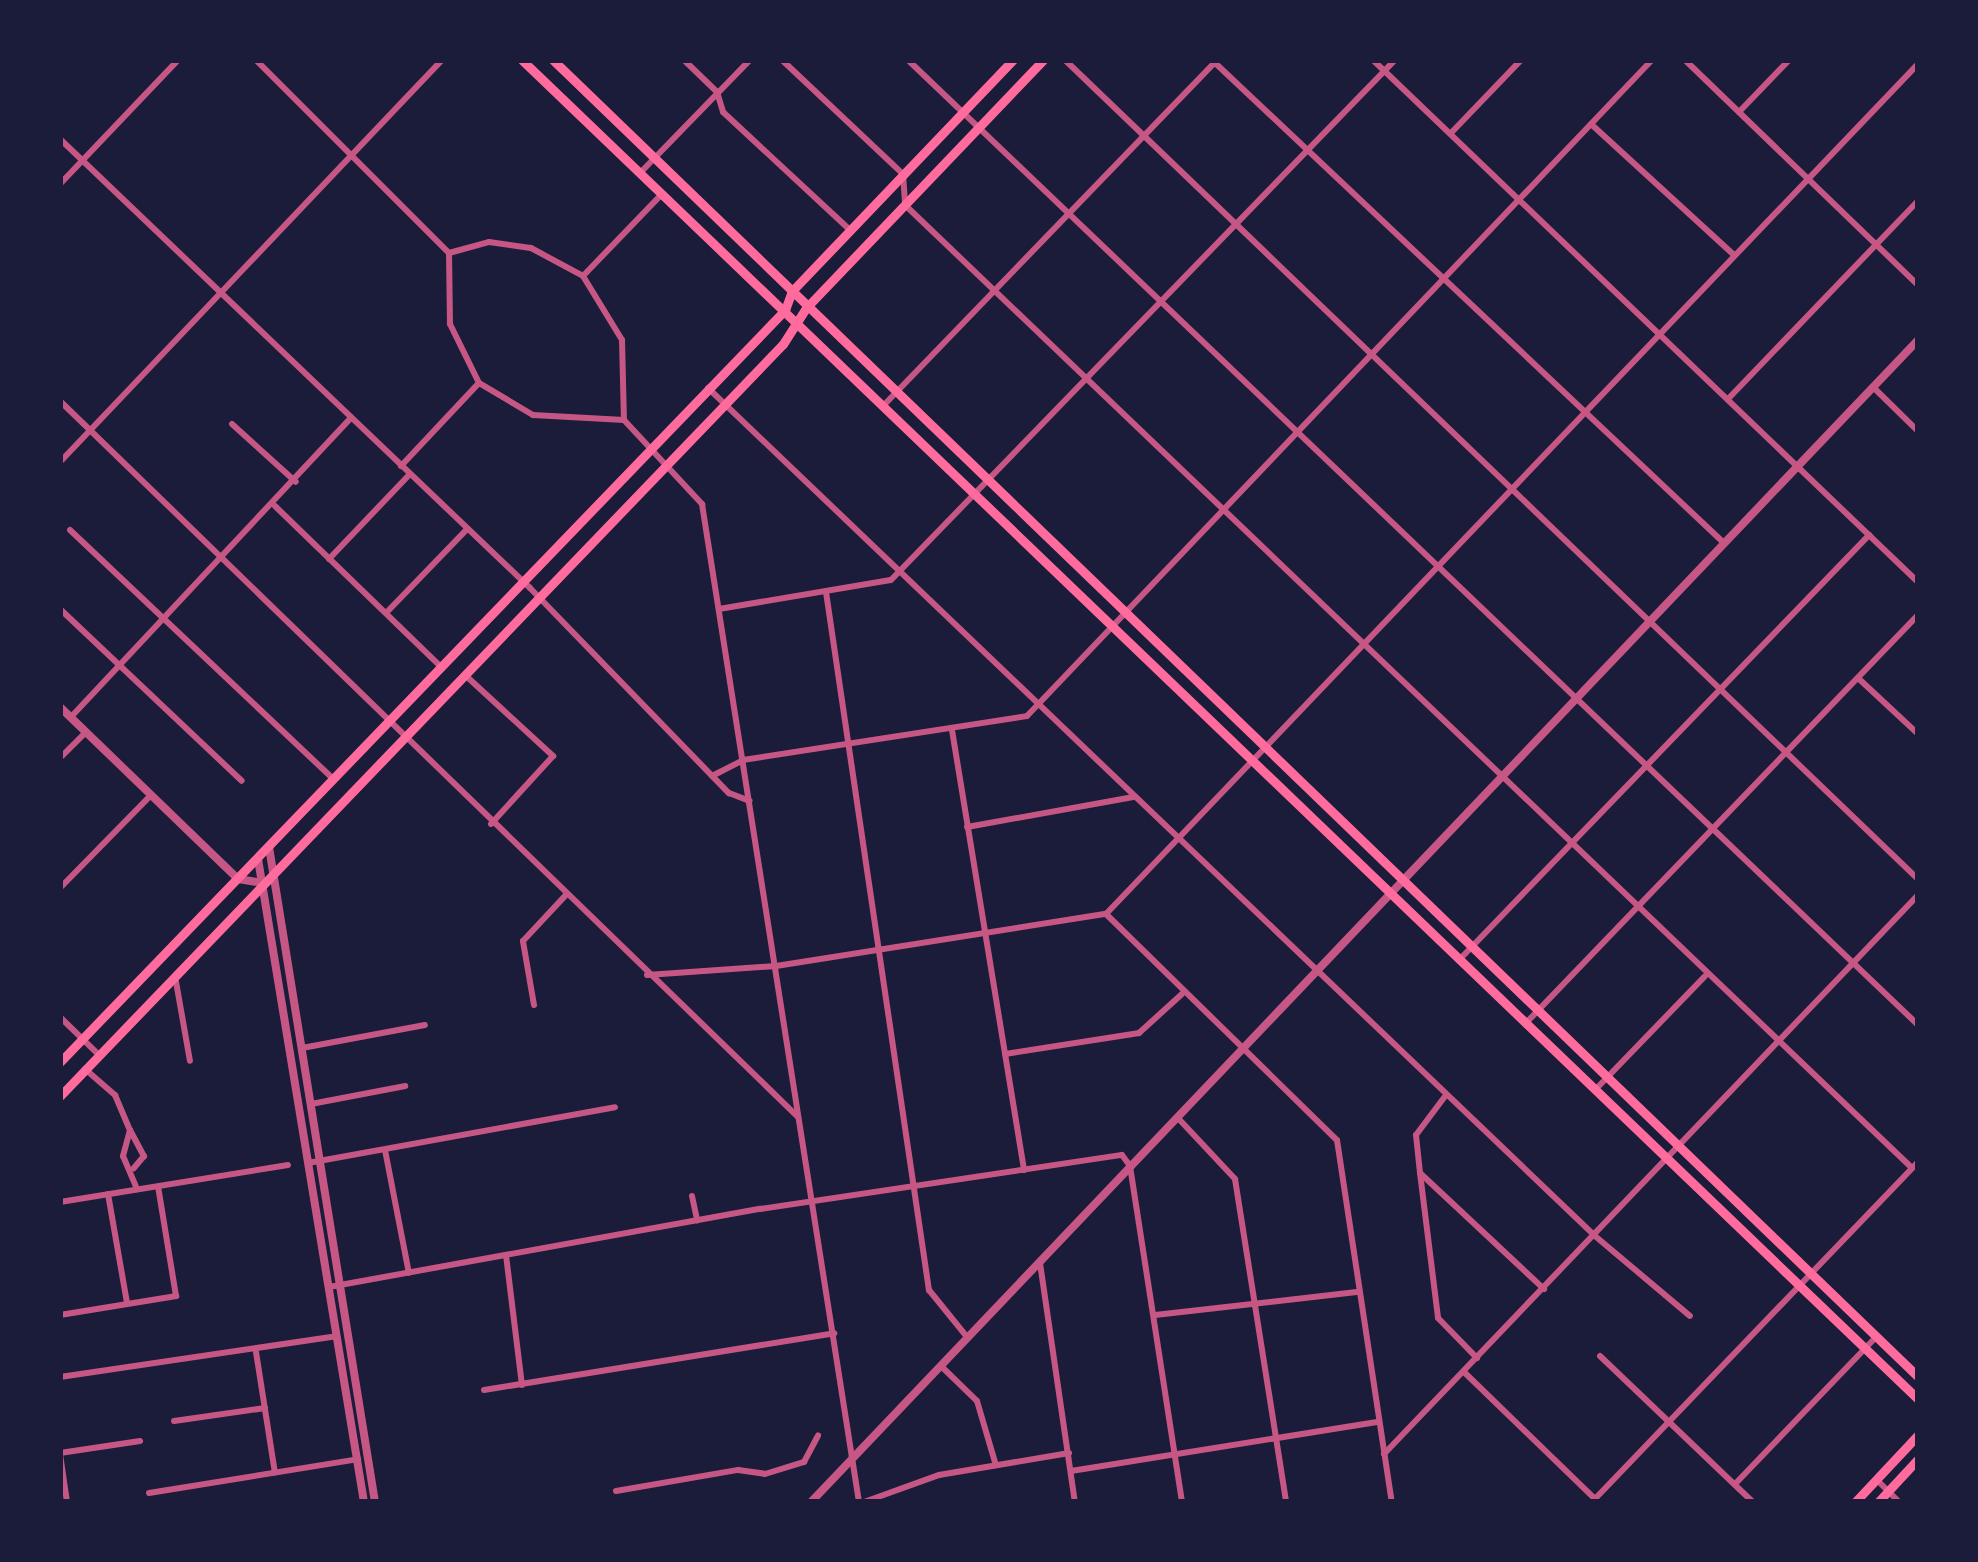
<!DOCTYPE html>
<html>
<head>
<meta charset="utf-8">
<style>
  body { margin:0 }
  #map { position:relative; width:1978px; height:1562px; overflow:hidden; background:#1b1b3a; font-family:Quicksand,sans-serif }
  div>[style] { position:absolute }
  [style*='--x'] { left:calc(var(--x)*1px); top:calc(var(--y)*1px); width:calc(var(--w)*1px); rotate:calc(var(--a)*1deg) }
  .minor>* { height:6px; margin:-3px; padding:0 3px; transform-origin:3px; border-radius:3px; background:#c65784 }
  .tertiary>* { height:8px; margin:-4px; padding:0 4px; transform-origin:4px; border-radius:4px; background:#c65784 }
  .secondary>* { height:9px; margin:-4.5px; padding:0 4.5px; transform-origin:4.5px; border-radius:4.5px; background:#ff6b9d }
  span { translate:-50% -50%; white-space:nowrap; text-align:center; line-height:1.15; -webkit-text-stroke:12px #1b1b3a; paint-order:stroke }
  .frame { position:absolute; inset:0; border:63px solid #1b1b3a; pointer-events:none }
</style>
</head>
<body>
<div id="map">
  <div class="minor">
    <i style="--x:256;--y:60;--w:272;--a:45"></i>
    <i style="--x:684;--y:60;--w:46;--a:44.1"></i>
    <i style="--x:717;--y:92;--w:21;--a:73"></i>
    <i style="--x:723;--y:112;--w:173;--a:42.9"></i>
    <i style="--x:782;--y:60;--w:166;--a:43.3"></i>
    <i style="--x:903;--y:174;--w:31;--a:86"></i>
    <i style="--x:905;--y:205;--w:1393;--a:43.72"></i>
    <i style="--x:908;--y:60;--w:1397;--a:43.69"></i>
    <i style="--x:1065;--y:60;--w:1183;--a:43.84"></i>
    <i style="--x:1212;--y:60;--w:702;--a:43.33"></i>
    <i style="--x:1373;--y:60;--w:755;--a:43.77"></i>
    <i style="--x:1685;--y:60;--w:324;--a:44"></i>
    <i style="--x:1739;--y:112;--w:72;--a:-46.1"></i>
    <i style="--x:1591;--y:124;--w:194;--a:42.5"></i>
    <i style="--x:1451;--y:133;--w:101;--a:-46.2"></i>
    <i style="--x:60;--y:139;--w:650;--a:43.69"></i>
    <i style="--x:530;--y:588;--w:286;--a:45.9"></i>
    <i style="--x:729;--y:793;--w:22;--a:21"></i>
    <i style="--x:641;--y:172;--w:156;--a:-45.8"></i>
    <i style="--x:60;--y:184;--w:171;--a:-46.4"></i>
    <i style="--x:583;--y:276;--w:114;--a:-46.1"></i>
    <i style="--x:1873;--y:387;--w:63;--a:44.4"></i>
    <i style="--x:708;--y:388;--w:1227;--a:43.71"></i>
    <i style="--x:1595;--y:1236;--w:124;--a:40.1"></i>
    <i style="--x:1728;--y:399;--w:274;--a:-46.2"></i>
    <i style="--x:60;--y:401;--w:1028;--a:44.13"></i>
    <i style="--x:883;--y:406;--w:477;--a:-46"></i>
    <i style="--x:624;--y:420;--w:91;--a:-176.9"></i>
    <i style="--x:533;--y:415;--w:63;--a:-149.3"></i>
    <i style="--x:479;--y:383;--w:66;--a:-116.2"></i>
    <i style="--x:450;--y:324;--w:71;--a:-90.8"></i>
    <i style="--x:449;--y:253;--w:41;--a:-15.4"></i>
    <i style="--x:489;--y:242;--w:42;--a:8.1"></i>
    <i style="--x:531;--y:248;--w:59;--a:28.3"></i>
    <i style="--x:583;--y:276;--w:75;--a:58.6"></i>
    <i style="--x:622;--y:340;--w:80;--a:88.6"></i>
    <i style="--x:624;--y:420;--w:115;--a:47.1"></i>
    <i style="--x:702;--y:504;--w:1010;--a:81.06"></i>
    <i style="--x:232;--y:424;--w:86;--a:42.2"></i>
    <i style="--x:60;--y:462;--w:555;--a:-46.46"></i>
    <i style="--x:401;--y:466;--w:114;--a:-46.8"></i>
    <i style="--x:275;--y:506;--w:233;--a:44.1"></i>
    <i style="--x:70;--y:530;--w:361;--a:43.4"></i>
    <i style="--x:329;--y:559;--w:116;--a:-46.4"></i>
    <i style="--x:826;--y:592;--w:706;--a:81.61"></i>
    <i style="--x:929;--y:1290;--w:60;--a:51"></i>
    <i style="--x:60;--y:609;--w:250;--a:43.4"></i>
    <i style="--x:719;--y:609;--w:174;--a:-9.6"></i>
    <i style="--x:891;--y:580;--w:724;--a:-45.9"></i>
    <i style="--x:386;--y:613;--w:117;--a:-46"></i>
    <i style="--x:465;--y:675;--w:120;--a:42.6"></i>
    <i style="--x:553;--y:756;--w:92;--a:132.4"></i>
    <i style="--x:1858;--y:678;--w:82;--a:43"></i>
    <i style="--x:71;--y:717;--w:410;--a:-46.9"></i>
    <i style="--x:952;--y:730;--w:446;--a:80.7"></i>
    <i style="--x:60;--y:758;--w:37;--a:-45"></i>
    <i style="--x:712;--y:776;--w:35;--a:-27"></i>
    <i style="--x:743;--y:760;--w:287;--a:-8.8"></i>
    <i style="--x:1027;--y:716;--w:906;--a:-46.39"></i>
    <i style="--x:967;--y:827;--w:169;--a:-10.2"></i>
    <i style="--x:60;--y:888;--w:129;--a:-45.6"></i>
    <i style="--x:1106;--y:914;--w:1176;--a:-46.31"></i>
    <i style="--x:1106;--y:914;--w:323;--a:44.4"></i>
    <i style="--x:1337;--y:1140;--w:366;--a:81.4"></i>
    <i style="--x:1461;--y:958;--w:588;--a:-46.03"></i>
    <i style="--x:647;--y:975;--w:129;--a:-4"></i>
    <i style="--x:776;--y:966;--w:334;--a:-9"></i>
    <i style="--x:175;--y:976;--w:86;--a:80"></i>
    <i style="--x:534;--y:1005;--w:65;--a:-99.8"></i>
    <i style="--x:523;--y:941;--w:62;--a:-47"></i>
    <i style="--x:60;--y:1017;--w:54;--a:44.3"></i>
    <i style="--x:1526;--y:1023;--w:566;--a:-46.15"></i>
    <i style="--x:302;--y:1048;--w:125;--a:-10.6"></i>
    <i style="--x:1005;--y:1054;--w:136;--a:-8.9"></i>
    <i style="--x:1139;--y:1033;--w:58;--a:-42.2"></i>
    <i style="--x:85;--y:1069;--w:40;--a:41"></i>
    <i style="--x:115;--y:1095;--w:38;--a:67"></i>
    <i style="--x:130;--y:1130;--w:27;--a:105"></i>
    <i style="--x:123;--y:1156;--w:36;--a:67"></i>
    <i style="--x:1595;--y:1090;--w:158;--a:-46"></i>
    <i style="--x:1446;--y:1095;--w:50;--a:126.9"></i>
    <i style="--x:1416;--y:1135;--w:38;--a:84"></i>
    <i style="--x:1420;--y:1173;--w:146;--a:82.9"></i>
    <i style="--x:1438;--y:1318;--w:56;--a:45.7"></i>
    <i style="--x:311;--y:1104;--w:96;--a:-10.8"></i>
    <i style="--x:1177;--y:1117;--w:85;--a:46.9"></i>
    <i style="--x:1235;--y:1179;--w:327;--a:81"></i>
    <i style="--x:130;--y:1130;--w:30;--a:62"></i>
    <i style="--x:144;--y:1156;--w:16;--a:130"></i>
    <i style="--x:385;--y:1150;--w:125;--a:79"></i>
    <i style="--x:308;--y:1163;--w:312;--a:-10.3"></i>
    <i style="--x:1420;--y:1173;--w:170;--a:43.1"></i>
    <i style="--x:108;--y:1194;--w:111;--a:80.1"></i>
    <i style="--x:692;--y:1196;--w:25;--a:78"></i>
    <i style="--x:60;--y:1202;--w:231;--a:-9.2"></i>
    <i style="--x:506;--y:1255;--w:131;--a:83"></i>
    <i style="--x:1040;--y:1263;--w:242;--a:81.7"></i>
    <i style="--x:329;--y:1287;--w:438;--a:-10.3"></i>
    <i style="--x:760;--y:1209;--w:366;--a:-8.5"></i>
    <i style="--x:1122;--y:1155;--w:14;--a:54"></i>
    <i style="--x:1130;--y:1166;--w:340;--a:81.2"></i>
    <i style="--x:60;--y:1315;--w:118;--a:-9.3"></i>
    <i style="--x:176;--y:1296;--w:111;--a:-99.3"></i>
    <i style="--x:1155;--y:1315;--w:203;--a:-6.5"></i>
    <i style="--x:256;--y:1352;--w:122;--a:81.1"></i>
    <i style="--x:1600;--y:1356;--w:211;--a:43.7"></i>
    <i style="--x:941;--y:1366;--w:50;--a:44.2"></i>
    <i style="--x:977;--y:1401;--w:64;--a:73.6"></i>
    <i style="--x:1464;--y:1372;--w:182;--a:44.1"></i>
    <i style="--x:60;--y:1377;--w:279;--a:-8.4"></i>
    <i style="--x:484;--y:1390;--w:355;--a:-9.2"></i>
    <i style="--x:174;--y:1421;--w:92;--a:-8.1"></i>
    <i style="--x:60;--y:1453;--w:81;--a:-8.5"></i>
    <i style="--x:60;--y:1454;--w:49;--a:81.7"></i>
    <i style="--x:1384;--y:1454;--w:773;--a:-46.31"></i>
    <i style="--x:1071;--y:1471;--w:310;--a:-9.1"></i>
    <i style="--x:1877;--y:1480;--w:31;--a:45"></i>
    <i style="--x:1736;--y:1483;--w:202;--a:-46.2"></i>
    <i style="--x:616;--y:1491;--w:124;--a:-9.8"></i>
    <i style="--x:738;--y:1470;--w:27;--a:8"></i>
    <i style="--x:765;--y:1474;--w:41;--a:-17.1"></i>
    <i style="--x:804;--y:1462;--w:30;--a:-62"></i>
    <i style="--x:149;--y:1493;--w:212;--a:-9.2"></i>
    <i style="--x:864;--y:1502;--w:80;--a:-19.8"></i>
    <i style="--x:939;--y:1475;--w:132;--a:-9.6"></i>
    <i style="--x:1592;--y:1502;--w:471;--a:-46.2"></i>
  </div>
  <div class="tertiary">
    <i style="--x:60;--y:707;--w:248;--a:44"></i>
    <i style="--x:238;--y:879;--w:25;--a:9"></i>
    <i style="--x:269;--y:847;--w:664;--a:80.81"></i>
    <i style="--x:258;--y:859;--w:652;--a:80.64"></i>
    <i style="--x:811;--y:1502;--w:1605;--a:-46.39"></i>
  </div>
  <div class="secondary">
    <i style="--x:522;--y:60;--w:1934;--a:43.81"></i>
    <i style="--x:553;--y:60;--w:1897;--a:43.97"></i>
    <i style="--x:60;--y:1062;--w:1045;--a:-46.05"></i>
    <i style="--x:785;--y:310;--w:20;--a:-70"></i>
    <i style="--x:792;--y:291;--w:320;--a:-46.3"></i>
    <i style="--x:60;--y:1096;--w:1043;--a:-46.13"></i>
    <i style="--x:783;--y:344;--w:43;--a:-57.4"></i>
    <i style="--x:806;--y:308;--w:343;--a:-46.3"></i>
    <i style="--x:1855;--y:1502;--w:92;--a:-46.8"></i>
    <i style="--x:1878;--y:1502;--w:59;--a:-47.1"></i>
  </div>
  <div class="frame"></div>
</div>
</body>
</html>
